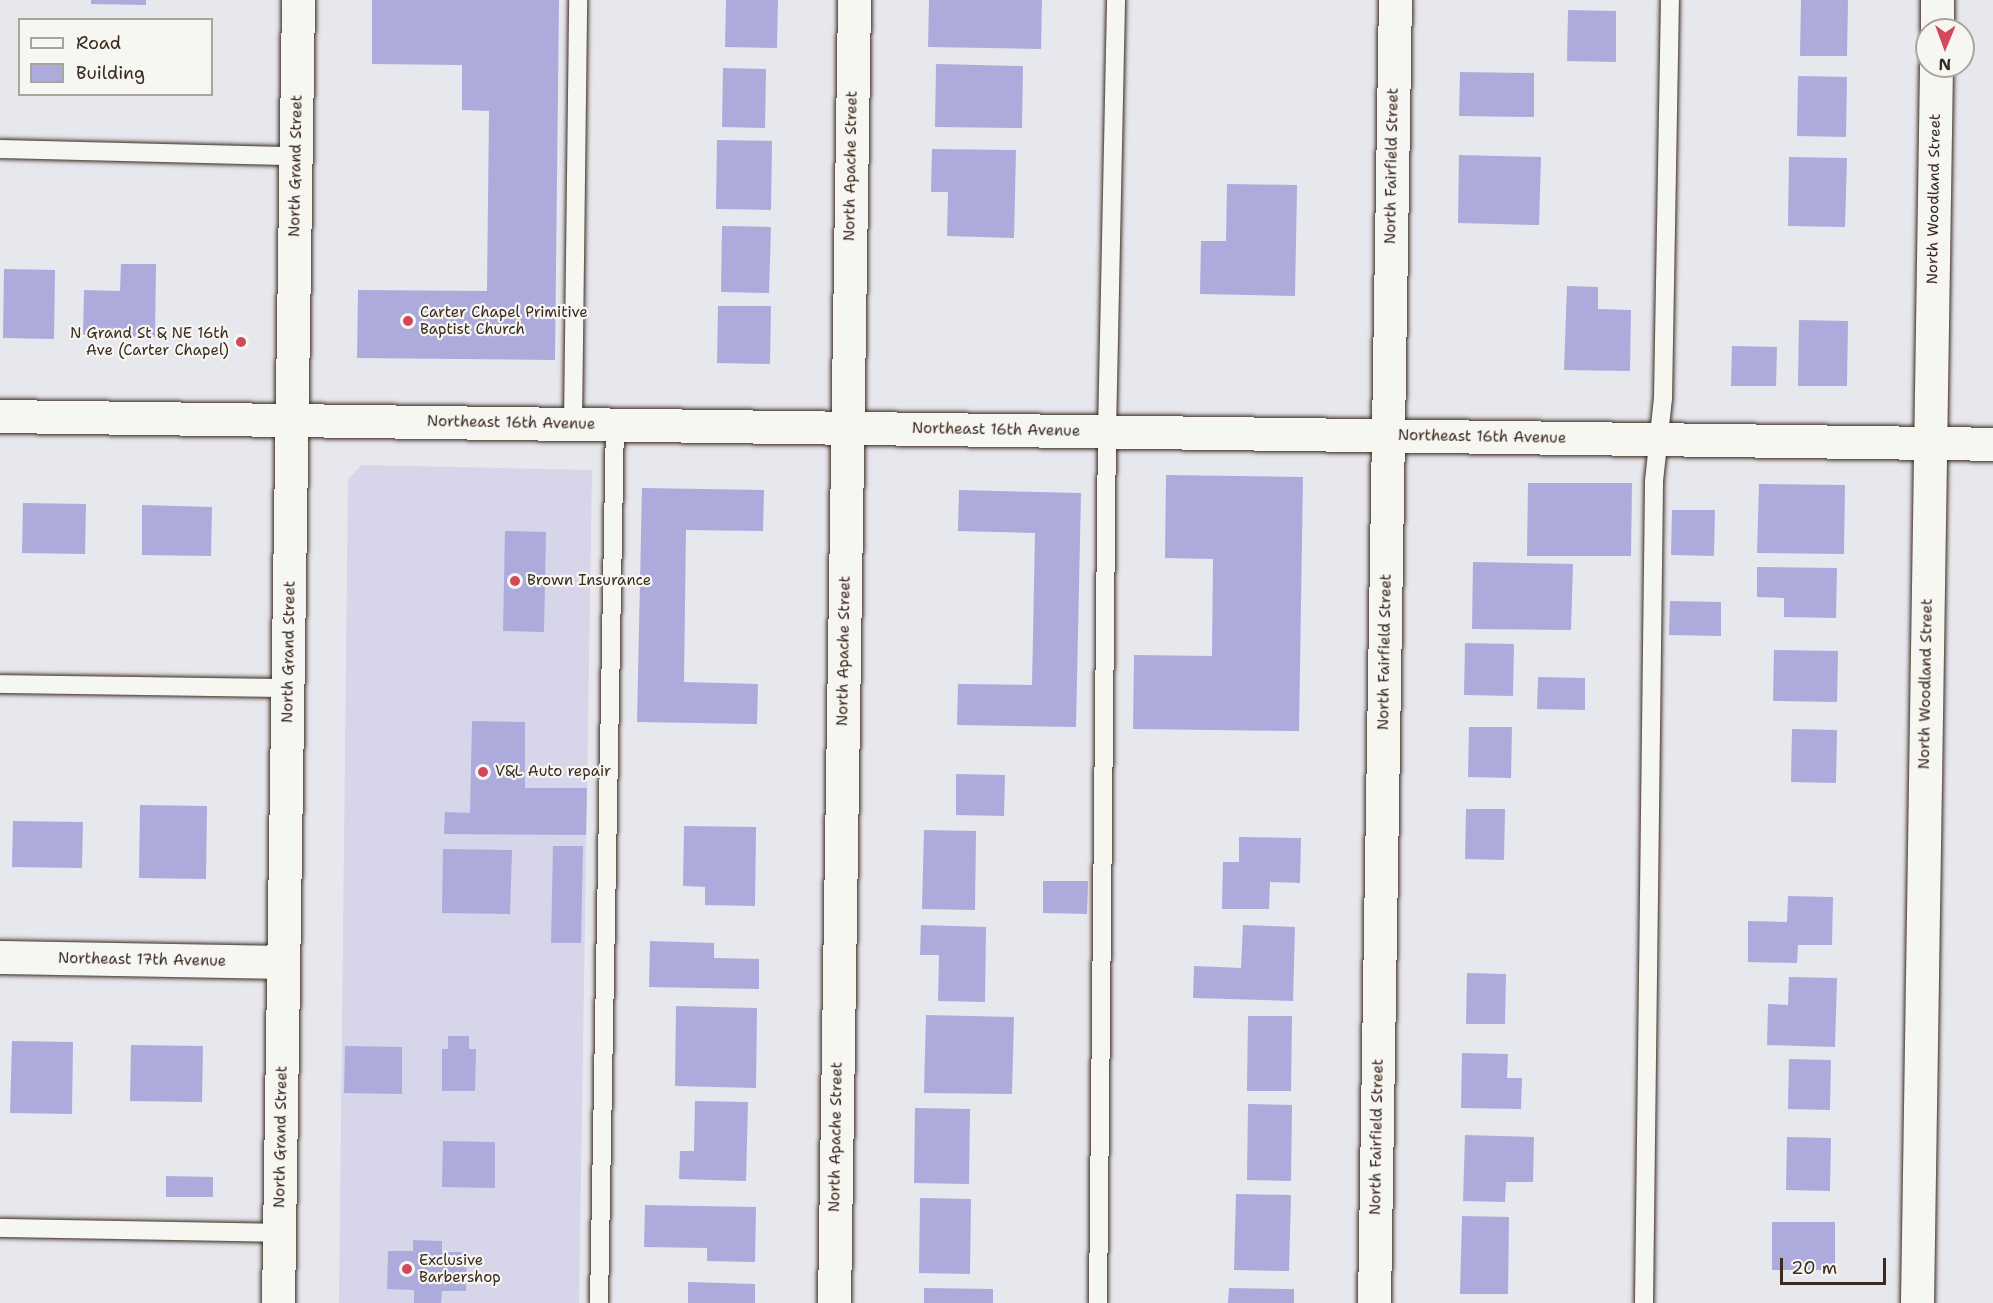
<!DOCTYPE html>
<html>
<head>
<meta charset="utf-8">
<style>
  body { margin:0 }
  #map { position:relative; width:1993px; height:1303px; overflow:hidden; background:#e7e7ee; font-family:"Shantell Sans",sans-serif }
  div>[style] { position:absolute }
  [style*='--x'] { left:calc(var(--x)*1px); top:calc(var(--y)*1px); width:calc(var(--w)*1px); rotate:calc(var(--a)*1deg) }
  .built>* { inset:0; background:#d6d5e9 }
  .building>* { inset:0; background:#adabdc }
  .roads { filter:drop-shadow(0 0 2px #3b2a1e) drop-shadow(0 0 2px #3b2a1e) }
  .lane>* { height:18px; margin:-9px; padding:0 9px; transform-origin:9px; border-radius:9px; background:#f6f6f2 }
  .street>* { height:33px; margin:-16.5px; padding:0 16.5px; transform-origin:16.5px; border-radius:16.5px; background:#f6f6f2 }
  .secondary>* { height:33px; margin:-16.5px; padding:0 16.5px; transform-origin:16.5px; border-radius:16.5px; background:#f6f6f2 }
  .dots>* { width:16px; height:16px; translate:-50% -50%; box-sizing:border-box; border:3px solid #f6f6f2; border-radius:50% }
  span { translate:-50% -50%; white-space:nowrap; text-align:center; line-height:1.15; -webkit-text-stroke:4.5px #f6f6f2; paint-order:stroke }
  .street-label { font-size:15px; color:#3b2a1e }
  .poi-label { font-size:15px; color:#3b2a1e }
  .left { translate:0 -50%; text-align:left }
  .right { translate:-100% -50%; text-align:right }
  .legend { position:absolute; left:18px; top:18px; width:195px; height:78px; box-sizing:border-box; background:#f6f6f2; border:2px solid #aba49d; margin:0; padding:8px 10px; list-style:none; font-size:18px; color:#3b2a1e }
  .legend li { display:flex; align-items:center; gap:12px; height:30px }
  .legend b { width:30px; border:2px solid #aba49d }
  .north { position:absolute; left:1915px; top:18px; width:60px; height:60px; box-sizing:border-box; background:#f6f6f2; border:2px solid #aba49d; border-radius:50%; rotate:181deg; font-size:16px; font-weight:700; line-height:24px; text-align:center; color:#3b2a1e }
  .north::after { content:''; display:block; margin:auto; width:21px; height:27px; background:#d1495b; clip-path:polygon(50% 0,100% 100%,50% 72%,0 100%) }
  .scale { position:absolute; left:1780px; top:1258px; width:106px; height:27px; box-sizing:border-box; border:3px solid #3b2a1e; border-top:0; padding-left:8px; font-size:18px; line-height:21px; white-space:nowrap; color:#3b2a1e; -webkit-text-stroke:4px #f6f6f2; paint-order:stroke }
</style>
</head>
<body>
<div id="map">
  <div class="built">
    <i style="clip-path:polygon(362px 465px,592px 470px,579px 1303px,339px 1303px,348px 479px)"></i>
  </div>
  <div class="building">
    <i style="clip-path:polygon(91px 0,146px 0,146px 5px,91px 4px)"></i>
    <i style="clip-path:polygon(372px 0,559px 0,555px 360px,357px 358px,358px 290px,487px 291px,489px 111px,462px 110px,462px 65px,372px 64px)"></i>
    <i style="clip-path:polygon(726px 0,778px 0,777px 48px,725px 47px)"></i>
    <i style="clip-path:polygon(929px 0,1042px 0,1041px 49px,928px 47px)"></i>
    <i style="clip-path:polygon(1801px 0,1848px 0,1847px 56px,1800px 56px)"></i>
    <i style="clip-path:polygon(1568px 10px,1616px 11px,1616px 62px,1567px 61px)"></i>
    <i style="clip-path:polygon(936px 64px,1023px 66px,1022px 128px,935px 127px)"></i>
    <i style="clip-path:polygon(723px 68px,766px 69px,765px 128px,722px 127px)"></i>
    <i style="clip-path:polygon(1460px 72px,1534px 73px,1534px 117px,1459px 116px)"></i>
    <i style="clip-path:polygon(1798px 76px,1847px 77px,1846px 137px,1797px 136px)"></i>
    <i style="clip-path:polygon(717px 140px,772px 141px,771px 210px,716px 209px)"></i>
    <i style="clip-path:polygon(932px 149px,1016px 150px,1014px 238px,947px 236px,948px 192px,931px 192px)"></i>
    <i style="clip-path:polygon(1459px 155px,1541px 157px,1539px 225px,1458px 223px)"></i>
    <i style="clip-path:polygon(1789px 157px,1847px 158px,1845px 227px,1788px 226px)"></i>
    <i style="clip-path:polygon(1227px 184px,1297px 185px,1295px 296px,1200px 294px,1201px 241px,1226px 241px)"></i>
    <i style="clip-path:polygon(722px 226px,771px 227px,769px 293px,721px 292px)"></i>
    <i style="clip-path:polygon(121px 264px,156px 264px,155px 337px,83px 336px,84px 290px,120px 291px)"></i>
    <i style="clip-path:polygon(4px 269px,55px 270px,54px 339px,3px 338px)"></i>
    <i style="clip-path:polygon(1567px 286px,1598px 287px,1598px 309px,1631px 310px,1630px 371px,1564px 370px)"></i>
    <i style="clip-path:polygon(718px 306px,771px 306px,770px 364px,717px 363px)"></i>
    <i style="clip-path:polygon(1799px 320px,1848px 321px,1847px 386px,1798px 386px)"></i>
    <i style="clip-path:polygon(1732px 346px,1777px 347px,1776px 386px,1731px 386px)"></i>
    <i style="clip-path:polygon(1166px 475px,1303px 477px,1299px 731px,1133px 729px,1134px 655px,1212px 656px,1213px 559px,1165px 558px)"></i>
    <i style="clip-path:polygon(1528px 483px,1632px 483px,1631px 556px,1527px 556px)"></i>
    <i style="clip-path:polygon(1759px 484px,1845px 485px,1844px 554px,1757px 553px)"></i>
    <i style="clip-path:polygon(642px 488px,764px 490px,763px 531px,686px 530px,684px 682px,758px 684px,757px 724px,637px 722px)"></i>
    <i style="clip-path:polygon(959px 490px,1081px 493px,1076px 727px,957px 725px,958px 684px,1032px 685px,1035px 533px,958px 531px)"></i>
    <i style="clip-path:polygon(23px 503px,86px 504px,85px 554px,22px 553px)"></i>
    <i style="clip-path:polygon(142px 505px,212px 507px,211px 556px,142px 555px)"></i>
    <i style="clip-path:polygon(1672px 510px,1715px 510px,1714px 556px,1671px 555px)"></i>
    <i style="clip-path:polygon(505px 531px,546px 532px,544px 632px,503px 631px)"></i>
    <i style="clip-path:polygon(1473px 562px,1573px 564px,1571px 630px,1472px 629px)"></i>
    <i style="clip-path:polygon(1757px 567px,1837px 568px,1836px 618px,1784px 617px,1784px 598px,1757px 597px)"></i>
    <i style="clip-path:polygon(1670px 601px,1721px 602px,1721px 636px,1669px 635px)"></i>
    <i style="clip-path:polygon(1465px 643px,1514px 644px,1513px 696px,1464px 695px)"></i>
    <i style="clip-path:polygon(1774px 650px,1838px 651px,1837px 702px,1773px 701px)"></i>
    <i style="clip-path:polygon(1538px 677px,1585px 678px,1585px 710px,1537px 709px)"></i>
    <i style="clip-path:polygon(472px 721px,525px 722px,525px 788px,587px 788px,586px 835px,444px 834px,445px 812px,470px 813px)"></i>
    <i style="clip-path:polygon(1469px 727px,1512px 727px,1511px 778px,1468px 777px)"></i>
    <i style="clip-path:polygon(1792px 729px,1837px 730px,1836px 783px,1791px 782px)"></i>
    <i style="clip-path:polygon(956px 774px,1005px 775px,1004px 816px,956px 815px)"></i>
    <i style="clip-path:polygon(140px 805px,207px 806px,206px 879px,139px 878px)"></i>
    <i style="clip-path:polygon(1466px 809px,1505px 809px,1504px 860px,1465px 859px)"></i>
    <i style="clip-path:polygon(13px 821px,83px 822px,82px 868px,12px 867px)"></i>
    <i style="clip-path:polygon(684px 826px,756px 827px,755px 906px,705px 905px,705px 887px,683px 886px)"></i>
    <i style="clip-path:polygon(924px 830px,976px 831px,975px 910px,922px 909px)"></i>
    <i style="clip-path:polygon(1239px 837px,1301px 838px,1300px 883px,1270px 882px,1269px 909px,1222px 909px,1223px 862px,1239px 862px)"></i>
    <i style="clip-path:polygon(553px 846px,583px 846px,581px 943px,551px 943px)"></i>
    <i style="clip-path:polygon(443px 849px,512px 850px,510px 914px,442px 913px)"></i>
    <i style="clip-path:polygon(1043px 881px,1088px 881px,1087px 914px,1043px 913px)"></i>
    <i style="clip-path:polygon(1788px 896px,1833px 897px,1832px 945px,1798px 945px,1797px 963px,1748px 962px,1748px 921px,1787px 922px)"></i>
    <i style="clip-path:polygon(921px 925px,986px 927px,985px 1002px,938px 1001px,939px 955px,920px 955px)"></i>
    <i style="clip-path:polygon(1243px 925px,1295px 927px,1293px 1001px,1193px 998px,1194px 966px,1241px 968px)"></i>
    <i style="clip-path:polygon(650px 941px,714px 943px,714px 958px,759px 959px,759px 989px,649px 987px)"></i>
    <i style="clip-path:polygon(1467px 973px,1506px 974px,1505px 1024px,1466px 1024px)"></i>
    <i style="clip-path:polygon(1789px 977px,1837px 978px,1835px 1047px,1767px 1045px,1768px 1004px,1788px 1005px)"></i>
    <i style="clip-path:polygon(676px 1006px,757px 1008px,756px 1088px,675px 1086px)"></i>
    <i style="clip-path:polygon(926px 1015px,1014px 1017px,1012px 1094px,924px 1093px)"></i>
    <i style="clip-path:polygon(1248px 1016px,1292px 1016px,1291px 1091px,1247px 1091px)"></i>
    <i style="clip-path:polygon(448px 1036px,469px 1036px,469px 1049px,476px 1049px,475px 1091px,442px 1091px,442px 1049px,448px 1049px)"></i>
    <i style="clip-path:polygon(12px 1041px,73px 1042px,72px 1114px,10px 1113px)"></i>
    <i style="clip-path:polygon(131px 1045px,203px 1046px,202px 1102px,130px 1101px)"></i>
    <i style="clip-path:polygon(345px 1046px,402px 1047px,402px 1094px,344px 1093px)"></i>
    <i style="clip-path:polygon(1462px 1053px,1508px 1054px,1507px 1078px,1522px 1078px,1521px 1109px,1461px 1108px)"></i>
    <i style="clip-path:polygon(1789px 1059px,1831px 1060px,1830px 1110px,1788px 1109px)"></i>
    <i style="clip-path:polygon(695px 1101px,748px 1102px,746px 1181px,679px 1179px,680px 1151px,694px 1151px)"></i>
    <i style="clip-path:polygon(1248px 1104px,1292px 1105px,1291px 1181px,1247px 1180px)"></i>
    <i style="clip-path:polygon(915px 1108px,970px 1109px,969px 1184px,914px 1183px)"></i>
    <i style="clip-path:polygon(1465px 1135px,1534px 1137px,1533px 1182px,1506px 1182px,1505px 1202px,1463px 1201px)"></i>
    <i style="clip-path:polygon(1787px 1137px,1831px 1138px,1830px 1191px,1786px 1190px)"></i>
    <i style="clip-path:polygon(443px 1141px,495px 1142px,495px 1188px,442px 1187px)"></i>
    <i style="clip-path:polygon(166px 1176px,213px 1177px,213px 1197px,166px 1197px)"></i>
    <i style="clip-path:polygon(1236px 1194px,1291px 1195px,1289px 1271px,1234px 1270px)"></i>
    <i style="clip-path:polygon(920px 1198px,971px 1199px,970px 1274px,919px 1273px)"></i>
    <i style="clip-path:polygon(645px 1205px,756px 1207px,755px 1262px,707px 1261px,707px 1248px,644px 1247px)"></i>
    <i style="clip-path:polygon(1462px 1216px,1509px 1217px,1508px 1294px,1460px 1294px)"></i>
    <i style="clip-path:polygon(1772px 1222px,1835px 1222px,1835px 1270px,1772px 1270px)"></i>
    <i style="clip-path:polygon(413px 1240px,442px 1241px,442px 1252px,467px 1252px,466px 1291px,442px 1291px,441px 1303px,414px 1303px,414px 1290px,387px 1289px,388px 1251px,413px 1251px)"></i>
    <i style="clip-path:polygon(688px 1282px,755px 1284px,755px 1303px,688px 1303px)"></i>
    <i style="clip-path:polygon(924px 1288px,993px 1289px,993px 1303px,924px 1303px)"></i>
    <i style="clip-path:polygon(1229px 1288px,1294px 1289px,1294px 1303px,1228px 1303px)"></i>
  </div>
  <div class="roads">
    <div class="lane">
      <i style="--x:0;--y:149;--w:296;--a:1.4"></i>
      <i style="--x:573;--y:423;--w:423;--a:-89.3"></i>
      <i style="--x:0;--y:684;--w:288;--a:0.8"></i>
      <i style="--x:0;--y:1228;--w:279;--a:1"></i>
      <i style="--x:599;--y:1303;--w:879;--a:-88.96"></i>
      <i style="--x:1098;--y:1303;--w:871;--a:-89.41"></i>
      <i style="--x:1107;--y:432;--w:432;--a:-88.8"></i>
      <i style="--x:1644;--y:1303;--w:822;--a:-89.3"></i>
      <i style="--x:1654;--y:481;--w:83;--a:-83.8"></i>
      <i style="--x:1663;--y:398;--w:398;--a:-89"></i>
    </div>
    <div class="street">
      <i style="--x:1937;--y:30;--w:30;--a:-90"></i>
      <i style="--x:0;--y:957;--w:283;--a:1"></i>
      <i style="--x:834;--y:1303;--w:1303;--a:-89.12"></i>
      <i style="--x:1374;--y:1303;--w:1303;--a:-89.08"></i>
      <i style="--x:1917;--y:1303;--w:1237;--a:-89.12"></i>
    </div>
    <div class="secondary">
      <i style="--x:0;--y:416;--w:1993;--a:0.8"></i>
      <i style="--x:278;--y:1303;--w:1303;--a:-89.12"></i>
    </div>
  </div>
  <div class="dots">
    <i style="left:408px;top:321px;background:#d1495b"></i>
    <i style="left:241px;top:342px;background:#d1495b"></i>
    <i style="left:515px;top:581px;background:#d1495b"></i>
    <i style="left:483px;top:772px;background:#d1495b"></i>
    <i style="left:407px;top:1269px;background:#d1495b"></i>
  </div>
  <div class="street-label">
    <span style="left:296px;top:166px;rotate:-89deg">North Grand Street</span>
    <span style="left:851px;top:166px;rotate:-89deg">North Apache Street</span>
    <span style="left:1392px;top:166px;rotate:-89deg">North Fairfield Street</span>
    <span style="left:1934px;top:199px;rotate:-89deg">North Woodland Street</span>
    <span style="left:511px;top:423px;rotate:1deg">Northeast 16th Avenue</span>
    <span style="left:996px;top:430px;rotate:1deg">Northeast 16th Avenue</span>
    <span style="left:1482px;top:437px;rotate:1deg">Northeast 16th Avenue</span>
    <span style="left:844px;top:651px;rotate:-89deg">North Apache Street</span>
    <span style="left:289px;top:652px;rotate:-89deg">North Grand Street</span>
    <span style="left:1385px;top:652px;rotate:-89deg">North Fairfield Street</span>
    <span style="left:1926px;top:684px;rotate:-89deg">North Woodland Street</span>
    <span style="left:142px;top:960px;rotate:1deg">Northeast 17th Avenue</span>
    <span style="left:281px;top:1137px;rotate:-89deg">North Grand Street</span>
    <span style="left:836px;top:1137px;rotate:-89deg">North Apache Street</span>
    <span style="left:1377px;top:1137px;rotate:-89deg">North Fairfield Street</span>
  </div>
  <div class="poi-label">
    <span class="left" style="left:420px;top:321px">Carter Chapel Primitive<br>Baptist Church</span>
    <span class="right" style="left:229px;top:342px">N Grand St &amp; NE 16th<br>Ave (Carter Chapel)</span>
    <span class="left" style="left:527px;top:581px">Brown Insurance</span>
    <span class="left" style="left:495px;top:772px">V&amp;L Auto repair</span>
    <span class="left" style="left:419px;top:1269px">Exclusive<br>Barbershop</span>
  </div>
  <ul class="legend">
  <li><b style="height:8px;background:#f6f6f2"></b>Road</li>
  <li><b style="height:16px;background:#adabdc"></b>Building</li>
  </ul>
  <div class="north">N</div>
  <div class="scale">20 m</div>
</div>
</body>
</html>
